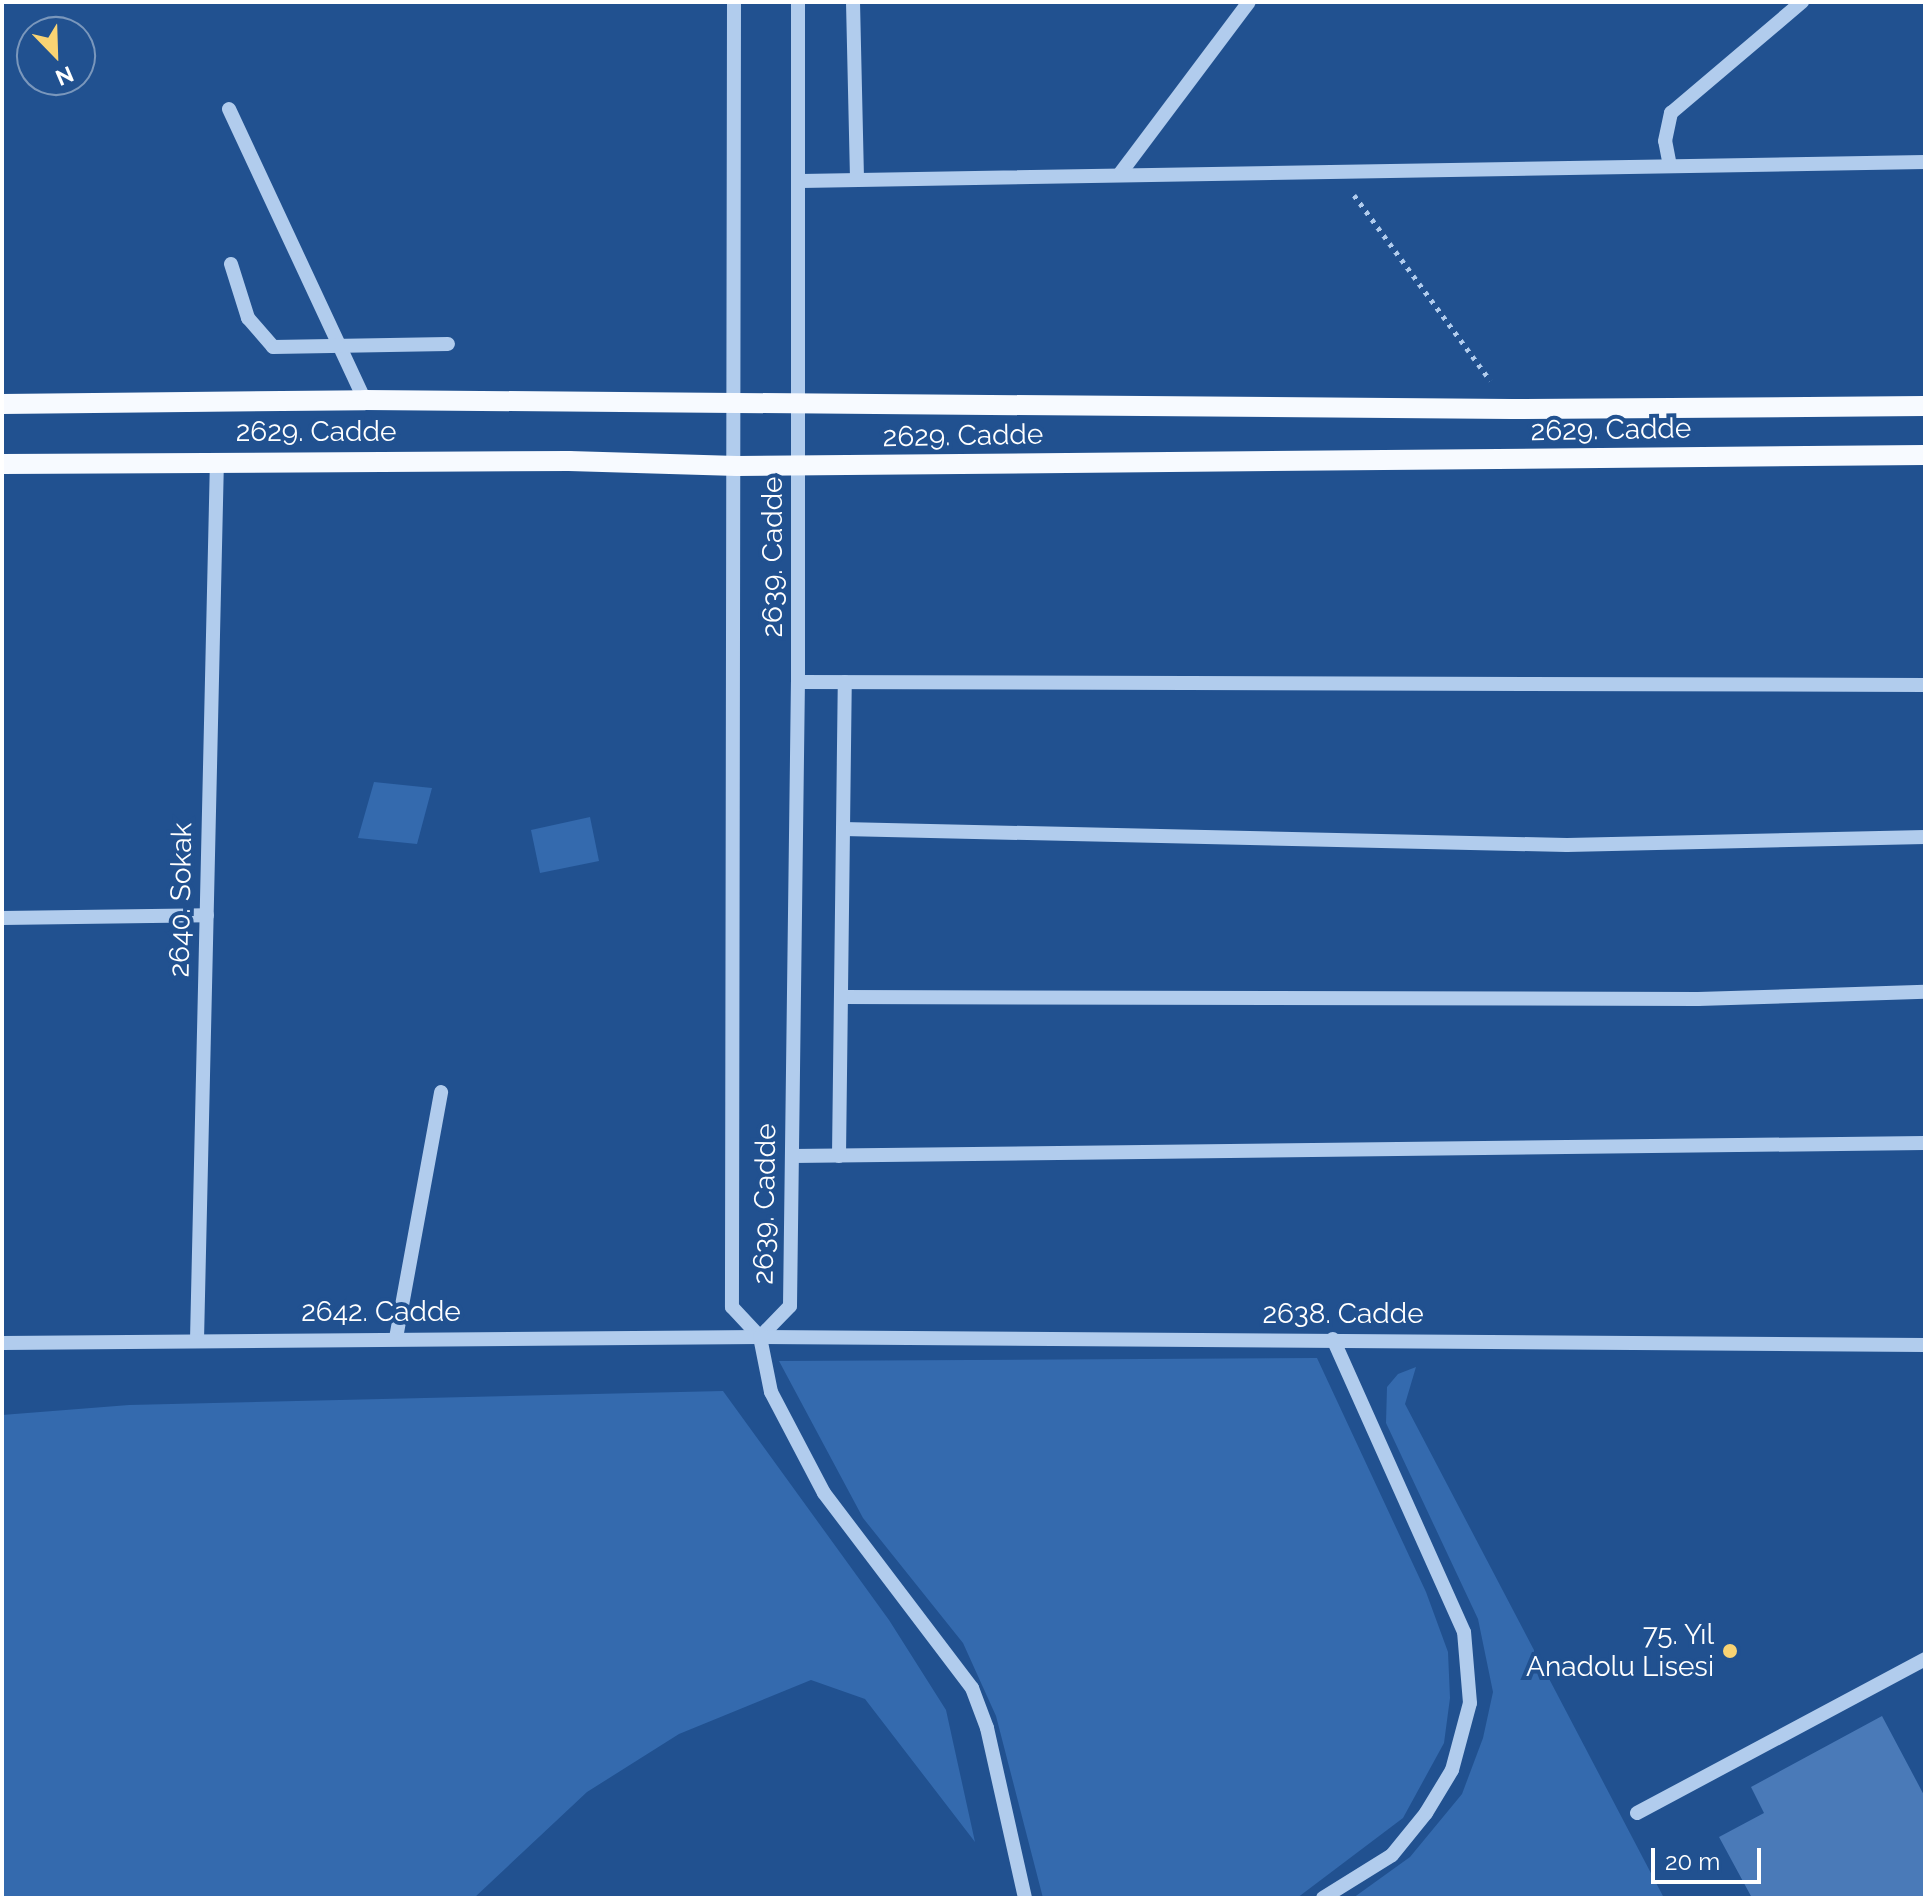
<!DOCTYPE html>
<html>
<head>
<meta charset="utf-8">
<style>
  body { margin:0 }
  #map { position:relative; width:1927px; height:1900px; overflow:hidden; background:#215190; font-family:Raleway,sans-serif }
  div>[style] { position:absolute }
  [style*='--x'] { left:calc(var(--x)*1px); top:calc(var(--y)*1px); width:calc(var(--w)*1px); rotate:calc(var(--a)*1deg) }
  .green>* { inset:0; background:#346aae }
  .building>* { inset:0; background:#4a7ab8 }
  .path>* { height:5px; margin-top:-2.5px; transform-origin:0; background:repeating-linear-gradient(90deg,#b1cced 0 4px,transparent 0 10px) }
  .minor>* { height:14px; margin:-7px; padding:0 7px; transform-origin:7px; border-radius:7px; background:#b1cced }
  .major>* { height:20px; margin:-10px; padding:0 10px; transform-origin:10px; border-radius:10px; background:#f7faff }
  .dots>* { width:22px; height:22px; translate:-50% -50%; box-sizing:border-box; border:4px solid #215190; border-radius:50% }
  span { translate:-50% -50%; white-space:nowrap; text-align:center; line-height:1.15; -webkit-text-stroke:8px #215190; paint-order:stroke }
  .street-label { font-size:28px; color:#fff }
  .poi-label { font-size:28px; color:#fff }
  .right { translate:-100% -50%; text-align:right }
  .frame { position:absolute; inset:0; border:4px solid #fff; pointer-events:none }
  .north { position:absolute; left:16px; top:16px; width:80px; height:80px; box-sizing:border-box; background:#215190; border:2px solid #7a97bc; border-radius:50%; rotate:157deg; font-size:22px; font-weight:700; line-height:32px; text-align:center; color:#fff }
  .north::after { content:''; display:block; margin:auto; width:28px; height:36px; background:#f9d373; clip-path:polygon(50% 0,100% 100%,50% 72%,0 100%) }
  .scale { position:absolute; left:1651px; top:1848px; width:110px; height:36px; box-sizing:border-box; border:4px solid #fff; border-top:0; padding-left:10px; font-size:24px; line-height:28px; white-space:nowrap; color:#fff; -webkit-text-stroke:6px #215190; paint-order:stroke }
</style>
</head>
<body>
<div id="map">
  <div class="green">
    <i style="clip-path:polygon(374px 782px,432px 788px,417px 844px,358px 838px)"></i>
    <i style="clip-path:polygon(590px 817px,599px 861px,540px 873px,531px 830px)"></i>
    <i style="clip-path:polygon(1317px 1358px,1426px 1592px,1448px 1652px,1450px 1698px,1444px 1743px,1403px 1818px,1297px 1898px,1043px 1898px,996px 1716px,963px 1643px,863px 1518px,779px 1361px)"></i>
    <i style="clip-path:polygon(1416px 1367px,1405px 1404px,1664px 1898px,1353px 1898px,1410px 1857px,1462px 1794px,1483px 1738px,1493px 1692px,1478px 1619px,1386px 1423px,1387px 1387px,1398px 1374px)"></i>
    <i style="clip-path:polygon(723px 1391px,889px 1620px,946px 1710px,975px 1842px,865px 1699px,811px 1680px,679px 1734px,587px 1792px,474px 1898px,2px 1898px,2px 1415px,129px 1405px)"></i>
  </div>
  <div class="building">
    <i style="clip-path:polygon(1882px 1716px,1925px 1797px,1925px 1898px,1752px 1898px,1719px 1837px,1764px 1813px,1751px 1787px)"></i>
  </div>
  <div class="path">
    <i style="--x:1354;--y:195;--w:230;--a:53.7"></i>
  </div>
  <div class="minor">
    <i style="--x:734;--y:2;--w:1305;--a:90.09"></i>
    <i style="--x:732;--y:1307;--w:41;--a:47"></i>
    <i style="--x:853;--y:2;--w:178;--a:88.7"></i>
    <i style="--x:229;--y:109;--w:321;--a:65"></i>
    <i style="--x:1670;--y:166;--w:25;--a:-101"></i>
    <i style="--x:1665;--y:141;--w:29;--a:-78"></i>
    <i style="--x:1671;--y:113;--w:172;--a:-40.3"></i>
    <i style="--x:1119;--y:175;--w:216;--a:-53.1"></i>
    <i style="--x:801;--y:181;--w:1124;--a:-0.97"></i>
    <i style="--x:231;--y:264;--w:57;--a:72.5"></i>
    <i style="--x:248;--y:318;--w:38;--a:49"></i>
    <i style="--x:273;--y:347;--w:175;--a:-1"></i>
    <i style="--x:798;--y:682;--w:1127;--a:0.15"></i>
    <i style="--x:843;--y:829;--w:724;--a:1.27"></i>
    <i style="--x:1567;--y:845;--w:358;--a:-1.3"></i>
    <i style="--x:2;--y:918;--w:205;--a:-0.8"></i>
    <i style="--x:842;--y:997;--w:856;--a:0.13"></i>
    <i style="--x:1698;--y:999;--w:227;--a:-1.8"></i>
    <i style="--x:792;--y:1156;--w:1133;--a:-0.66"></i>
    <i style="--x:839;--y:1156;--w:474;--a:-89.3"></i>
    <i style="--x:760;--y:1337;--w:43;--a:-45.9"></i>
    <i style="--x:790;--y:1306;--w:624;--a:-89.27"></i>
    <i style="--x:798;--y:682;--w:680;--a:-90"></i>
    <i style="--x:760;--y:1337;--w:56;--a:78.7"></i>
    <i style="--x:771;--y:1392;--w:114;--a:62.3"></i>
    <i style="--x:824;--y:1493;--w:245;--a:52.8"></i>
    <i style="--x:972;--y:1688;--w:43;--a:69.4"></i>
    <i style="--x:987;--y:1728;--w:174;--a:77.4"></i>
    <i style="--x:396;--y:1338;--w:250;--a:-79.6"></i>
    <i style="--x:197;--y:1340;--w:880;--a:-88.7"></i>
    <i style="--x:2;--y:1343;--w:758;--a:-0.45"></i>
    <i style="--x:760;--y:1337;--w:1165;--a:0.39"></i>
    <i style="--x:1637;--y:1813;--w:327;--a:-28.1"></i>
    <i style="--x:1323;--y:1898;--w:81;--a:-31.9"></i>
    <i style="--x:1392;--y:1855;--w:54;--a:-51"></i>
    <i style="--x:1426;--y:1813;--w:50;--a:-58.8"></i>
    <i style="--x:1452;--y:1770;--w:69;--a:-75"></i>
    <i style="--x:1470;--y:1703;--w:71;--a:-94.8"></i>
    <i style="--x:1464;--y:1632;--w:321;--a:-114.1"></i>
  </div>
  <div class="major">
    <i style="--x:2;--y:404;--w:363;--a:-0.6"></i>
    <i style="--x:365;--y:400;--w:1147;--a:0.45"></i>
    <i style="--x:1512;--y:409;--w:413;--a:-0.4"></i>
    <i style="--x:2;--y:464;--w:567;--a:-0.3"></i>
    <i style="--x:569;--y:461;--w:168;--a:1.7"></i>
    <i style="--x:737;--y:466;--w:1188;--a:-0.53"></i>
  </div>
  <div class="dots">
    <i style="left:1730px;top:1651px;background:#f9d373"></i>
  </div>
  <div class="street-label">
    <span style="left:1611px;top:430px;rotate:-1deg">2629. Cadde</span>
    <span style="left:316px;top:432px">2629. Cadde</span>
    <span style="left:963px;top:436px;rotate:-1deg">2629. Cadde</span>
    <span style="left:773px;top:557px;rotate:-90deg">2639. Cadde</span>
    <span style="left:181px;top:900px;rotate:-89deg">2640. Sokak</span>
    <span style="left:765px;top:1204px;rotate:-89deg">2639. Cadde</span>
    <span style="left:381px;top:1312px">2642. Cadde</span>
    <span style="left:1343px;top:1314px">2638. Cadde</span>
  </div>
  <div class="poi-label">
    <span class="right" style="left:1714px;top:1651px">75. Yıl<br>Anadolu Lisesi</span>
  </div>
  <div class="frame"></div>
  <div class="north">N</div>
  <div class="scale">20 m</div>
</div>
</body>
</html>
